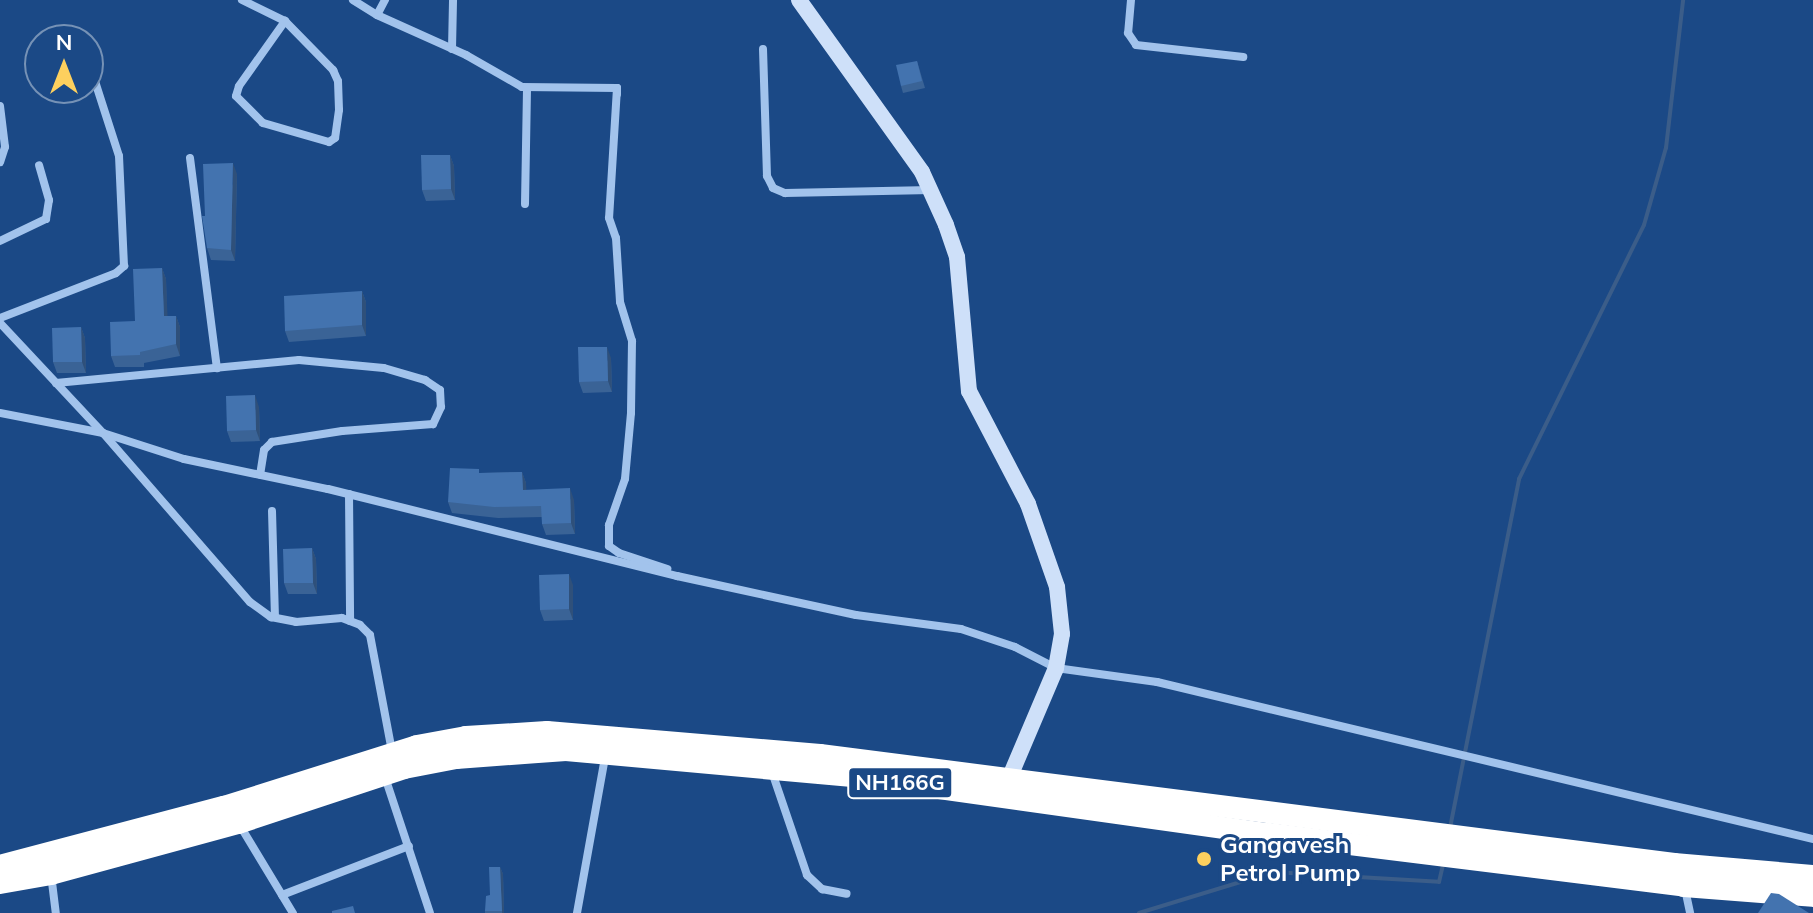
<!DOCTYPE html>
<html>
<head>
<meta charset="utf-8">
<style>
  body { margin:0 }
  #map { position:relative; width:1813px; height:913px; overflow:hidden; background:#1b4986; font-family:Mulish,sans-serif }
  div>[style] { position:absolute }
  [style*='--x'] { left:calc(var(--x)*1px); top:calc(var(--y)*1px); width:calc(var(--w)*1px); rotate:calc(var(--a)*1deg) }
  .stream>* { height:4px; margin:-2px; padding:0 2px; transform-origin:2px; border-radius:2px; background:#3b5d89 }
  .street>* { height:8px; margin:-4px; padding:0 4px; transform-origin:4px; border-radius:4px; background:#a2c3ec }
  .secondary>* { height:16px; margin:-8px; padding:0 8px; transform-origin:8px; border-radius:8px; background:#cee0f9 }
  .highway>* { height:22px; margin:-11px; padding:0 11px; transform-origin:11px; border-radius:11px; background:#fff }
  .wall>* { inset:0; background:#3a6396 }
  .shaded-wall>* { inset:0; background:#2f507a }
  .building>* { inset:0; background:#4373af }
  .dots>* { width:22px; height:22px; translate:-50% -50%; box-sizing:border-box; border:4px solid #1b4986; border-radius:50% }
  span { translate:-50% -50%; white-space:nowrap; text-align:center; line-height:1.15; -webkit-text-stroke:6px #1b4986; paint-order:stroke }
  .shield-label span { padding:2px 6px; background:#1b4986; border:2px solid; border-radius:6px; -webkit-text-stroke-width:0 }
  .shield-label { font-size:22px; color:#fff; font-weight:700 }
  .poi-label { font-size:24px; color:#fff; font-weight:700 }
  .left { translate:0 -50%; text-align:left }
  .north { position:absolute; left:24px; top:24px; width:80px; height:80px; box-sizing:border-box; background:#1b4986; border:2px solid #7692b6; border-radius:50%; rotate:0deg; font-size:22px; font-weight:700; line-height:32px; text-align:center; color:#fff }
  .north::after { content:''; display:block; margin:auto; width:28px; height:36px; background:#fdd05e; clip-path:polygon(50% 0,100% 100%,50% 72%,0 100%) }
</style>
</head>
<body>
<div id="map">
  <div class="stream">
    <i style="--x:1450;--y:828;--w:356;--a:-78.8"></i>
    <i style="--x:1519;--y:479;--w:283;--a:-63.8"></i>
    <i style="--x:1644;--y:225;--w:80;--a:-74.1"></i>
    <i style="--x:1666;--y:148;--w:149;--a:-83.4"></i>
    <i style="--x:1139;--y:913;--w:140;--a:-17"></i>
    <i style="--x:1273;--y:872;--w:166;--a:3.4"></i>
    <i style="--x:1439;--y:882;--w:18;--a:-77"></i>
  </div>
  <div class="street">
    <i style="--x:242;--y:0;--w:48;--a:26"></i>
    <i style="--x:285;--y:21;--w:69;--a:45.6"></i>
    <i style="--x:333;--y:70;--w:12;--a:66"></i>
    <i style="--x:338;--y:81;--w:29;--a:88"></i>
    <i style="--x:339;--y:110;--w:28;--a:98"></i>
    <i style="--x:335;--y:138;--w:7;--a:146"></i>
    <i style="--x:329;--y:142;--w:69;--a:-163.9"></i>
    <i style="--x:263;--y:123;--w:38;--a:-135"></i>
    <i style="--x:236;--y:96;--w:10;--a:-73"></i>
    <i style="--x:239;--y:86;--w:80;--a:-54.7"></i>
    <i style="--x:353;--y:0;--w:28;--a:32"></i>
    <i style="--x:377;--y:15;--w:17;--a:-62"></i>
    <i style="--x:1131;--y:0;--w:33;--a:95"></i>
    <i style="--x:1128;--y:33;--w:14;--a:56"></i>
    <i style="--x:1136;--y:45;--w:108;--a:6.4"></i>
    <i style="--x:377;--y:15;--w:98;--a:24.2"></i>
    <i style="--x:466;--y:55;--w:64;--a:29.7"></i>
    <i style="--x:522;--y:87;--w:95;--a:0.6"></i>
    <i style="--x:452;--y:49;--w:49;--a:-88.8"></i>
    <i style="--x:763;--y:49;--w:127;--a:88.2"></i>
    <i style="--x:767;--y:176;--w:13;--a:63"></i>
    <i style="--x:773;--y:188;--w:13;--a:23"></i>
    <i style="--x:785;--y:193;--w:146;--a:-1.2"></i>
    <i style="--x:617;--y:94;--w:6;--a:-90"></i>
    <i style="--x:617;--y:88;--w:130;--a:93.5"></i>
    <i style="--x:609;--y:218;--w:21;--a:71"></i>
    <i style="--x:616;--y:238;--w:64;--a:86.4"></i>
    <i style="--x:620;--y:302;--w:41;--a:72.9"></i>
    <i style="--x:632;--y:341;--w:72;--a:90.8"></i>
    <i style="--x:631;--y:413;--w:66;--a:95.2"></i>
    <i style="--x:625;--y:479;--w:49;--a:109.2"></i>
    <i style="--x:609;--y:525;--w:21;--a:90"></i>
    <i style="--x:609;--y:546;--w:12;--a:35"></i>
    <i style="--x:619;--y:553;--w:51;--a:18.4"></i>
    <i style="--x:0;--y:106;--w:41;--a:83"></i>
    <i style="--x:5;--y:147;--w:16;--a:108"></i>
    <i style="--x:190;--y:158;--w:212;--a:82.7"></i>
    <i style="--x:525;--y:204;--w:116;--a:-89"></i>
    <i style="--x:0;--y:241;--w:51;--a:-25.6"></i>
    <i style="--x:46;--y:219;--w:19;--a:-81"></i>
    <i style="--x:49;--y:200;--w:36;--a:-106"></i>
    <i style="--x:0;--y:318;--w:124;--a:-21.2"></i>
    <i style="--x:116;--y:273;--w:11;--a:-41"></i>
    <i style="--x:124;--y:266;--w:110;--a:-92.6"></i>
    <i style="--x:119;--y:156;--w:82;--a:-107.8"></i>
    <i style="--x:0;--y:323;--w:151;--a:46.9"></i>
    <i style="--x:103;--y:433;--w:224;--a:49"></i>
    <i style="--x:250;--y:602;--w:26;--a:36"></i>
    <i style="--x:271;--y:617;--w:25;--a:11"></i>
    <i style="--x:296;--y:622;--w:46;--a:-5"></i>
    <i style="--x:342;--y:618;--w:19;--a:21"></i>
    <i style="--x:360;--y:625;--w:14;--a:45"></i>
    <i style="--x:370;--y:635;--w:118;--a:79.3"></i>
    <i style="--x:56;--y:383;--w:244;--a:-5.4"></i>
    <i style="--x:299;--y:360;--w:85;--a:5.4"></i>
    <i style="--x:384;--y:368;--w:43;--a:16.3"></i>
    <i style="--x:425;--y:380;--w:18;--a:34"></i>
    <i style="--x:440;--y:390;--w:17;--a:87"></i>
    <i style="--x:441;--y:407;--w:19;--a:115"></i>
    <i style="--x:433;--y:424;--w:91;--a:175.6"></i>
    <i style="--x:342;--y:431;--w:71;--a:171.1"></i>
    <i style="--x:272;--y:442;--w:11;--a:135"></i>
    <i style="--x:264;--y:450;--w:25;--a:99"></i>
    <i style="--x:0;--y:413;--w:105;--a:11"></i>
    <i style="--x:103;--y:433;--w:85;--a:17.8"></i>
    <i style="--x:184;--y:459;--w:147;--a:11.8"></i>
    <i style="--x:328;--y:489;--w:360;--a:14"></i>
    <i style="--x:677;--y:576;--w:183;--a:12.3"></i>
    <i style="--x:856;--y:615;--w:106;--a:7.6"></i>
    <i style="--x:961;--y:629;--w:57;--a:18.4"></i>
    <i style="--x:1015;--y:647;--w:46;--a:27.1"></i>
    <i style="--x:1056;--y:668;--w:102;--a:7.9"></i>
    <i style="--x:1157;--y:682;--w:675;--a:13.46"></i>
    <i style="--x:349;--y:494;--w:127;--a:89.5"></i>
    <i style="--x:272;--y:511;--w:106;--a:88.4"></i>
    <i style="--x:772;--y:772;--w:109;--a:71.2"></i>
    <i style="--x:807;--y:875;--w:21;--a:43"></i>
    <i style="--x:822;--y:889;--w:25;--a:11"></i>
    <i style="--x:385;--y:777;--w:143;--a:71.7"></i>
    <i style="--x:239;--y:824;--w:104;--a:58.8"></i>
    <i style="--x:51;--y:874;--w:39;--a:83"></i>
    <i style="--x:1685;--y:889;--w:25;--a:78"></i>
    <i style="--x:282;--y:895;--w:136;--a:-21.1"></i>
    <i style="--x:577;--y:913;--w:158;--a:-79.8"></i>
  </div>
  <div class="secondary">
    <i style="--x:799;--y:0;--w:211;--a:54.4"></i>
    <i style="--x:922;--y:172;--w:58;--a:65.6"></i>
    <i style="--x:946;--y:225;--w:34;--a:71"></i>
    <i style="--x:957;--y:257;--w:135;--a:84.9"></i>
    <i style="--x:969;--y:391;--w:127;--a:62.4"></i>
    <i style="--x:1028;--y:504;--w:88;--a:70.7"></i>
    <i style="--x:1057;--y:587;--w:47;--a:83.9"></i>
    <i style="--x:1062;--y:634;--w:35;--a:100"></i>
    <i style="--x:1056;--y:668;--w:130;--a:113"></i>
  </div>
  <div class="highway">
    <i style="--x:0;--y:866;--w:232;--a:-14.8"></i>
    <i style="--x:224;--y:807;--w:202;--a:-17.5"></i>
    <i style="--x:417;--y:746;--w:50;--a:-10.4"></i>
    <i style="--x:466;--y:737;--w:81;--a:-3.5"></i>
    <i style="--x:547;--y:732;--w:274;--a:4.8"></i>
    <i style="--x:820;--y:755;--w:861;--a:7.27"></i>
    <i style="--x:1674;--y:864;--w:140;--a:4.9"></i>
    <i style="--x:0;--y:883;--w:52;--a:-10"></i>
    <i style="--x:51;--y:874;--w:194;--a:-15.3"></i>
    <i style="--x:238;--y:823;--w:175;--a:-18.3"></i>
    <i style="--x:404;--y:768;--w:53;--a:-10.9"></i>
    <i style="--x:456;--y:758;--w:110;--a:-4.2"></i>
    <i style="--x:566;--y:750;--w:296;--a:5.2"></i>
    <i style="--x:861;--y:777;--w:412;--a:8"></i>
    <i style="--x:1269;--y:834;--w:418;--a:7.1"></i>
    <i style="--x:1684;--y:886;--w:129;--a:4.4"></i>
  </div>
  <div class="wall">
    <i style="clip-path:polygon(917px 61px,925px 88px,903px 93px,901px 86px)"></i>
    <i style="clip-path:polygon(450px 155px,454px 166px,455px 200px,426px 201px,422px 190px)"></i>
    <i style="clip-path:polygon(237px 174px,235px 261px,211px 260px,207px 248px)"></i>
    <i style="clip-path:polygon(162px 268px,166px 279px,167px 316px,176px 316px,180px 327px,180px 356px,144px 363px,144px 367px,115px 367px,111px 356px,135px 321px)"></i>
    <i style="clip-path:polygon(362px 291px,366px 302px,366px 336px,289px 342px,285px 331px)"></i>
    <i style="clip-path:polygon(81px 327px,85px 338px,86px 373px,57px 373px,53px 362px)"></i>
    <i style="clip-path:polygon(611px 358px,612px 392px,583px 393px,579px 382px)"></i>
    <i style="clip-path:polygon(259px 407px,260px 441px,231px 442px,227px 431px)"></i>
    <i style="clip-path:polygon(522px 472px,526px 483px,526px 490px,574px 500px,575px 534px,546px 535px,542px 524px,542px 517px,498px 518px,452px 513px,448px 502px,480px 473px)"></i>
    <i style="clip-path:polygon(312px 548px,316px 559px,317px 594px,288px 594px,284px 583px)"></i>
    <i style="clip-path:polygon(573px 585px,573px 620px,544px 621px,540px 610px)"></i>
    <i style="clip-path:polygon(500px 867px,503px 874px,504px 913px,485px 913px,485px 911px)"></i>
  </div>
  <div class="shaded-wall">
    <i style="clip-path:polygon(450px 155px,454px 166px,455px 200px,451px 189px)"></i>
    <i style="clip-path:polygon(233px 163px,237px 174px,235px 261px,231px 250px)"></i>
    <i style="clip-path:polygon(162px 268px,166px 279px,168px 327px,164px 316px)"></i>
    <i style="clip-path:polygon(362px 291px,366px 302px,366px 336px,362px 325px)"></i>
    <i style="clip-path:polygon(176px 316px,180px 327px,180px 356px,176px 344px)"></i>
    <i style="clip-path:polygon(81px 327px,85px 338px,86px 373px,82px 362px)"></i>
    <i style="clip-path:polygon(607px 347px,611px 358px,612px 392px,608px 381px)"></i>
    <i style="clip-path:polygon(255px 395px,259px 407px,260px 441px,256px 430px)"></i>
    <i style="clip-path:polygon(522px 472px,526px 483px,527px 501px,523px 490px)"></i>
    <i style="clip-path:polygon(570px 488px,574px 500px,575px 534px,571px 523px)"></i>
    <i style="clip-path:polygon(312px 548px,316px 559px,317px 594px,313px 583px)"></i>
    <i style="clip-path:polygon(569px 574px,573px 585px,573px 620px,569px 609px)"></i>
    <i style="clip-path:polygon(500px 867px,503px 874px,504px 913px,502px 913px,502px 911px)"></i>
  </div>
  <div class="building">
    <i style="clip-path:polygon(917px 61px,922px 81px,901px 86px,896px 65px)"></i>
    <i style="clip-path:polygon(421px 155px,450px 155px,451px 189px,422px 190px)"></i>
    <i style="clip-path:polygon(233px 163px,231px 250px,207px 248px,202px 216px,205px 216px,203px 164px)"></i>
    <i style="clip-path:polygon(162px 268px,164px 316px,176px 316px,176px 344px,140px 352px,140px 355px,111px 356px,110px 322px,135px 321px,133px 269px)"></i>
    <i style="clip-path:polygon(362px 291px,362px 325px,285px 331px,284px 296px)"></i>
    <i style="clip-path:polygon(81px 327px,82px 362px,53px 362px,52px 328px)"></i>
    <i style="clip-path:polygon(578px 347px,607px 347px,608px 381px,579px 382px)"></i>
    <i style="clip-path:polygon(255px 395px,256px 430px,227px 431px,226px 396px)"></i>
    <i style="clip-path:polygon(450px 468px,479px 469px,479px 473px,522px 472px,523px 490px,570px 488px,571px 523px,542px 524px,541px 506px,494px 507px,448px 502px)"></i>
    <i style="clip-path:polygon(312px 548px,313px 583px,284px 583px,283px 549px)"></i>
    <i style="clip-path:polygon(569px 574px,569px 609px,540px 610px,539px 575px)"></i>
    <i style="clip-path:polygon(489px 867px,500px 867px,502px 911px,485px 911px,486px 896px,490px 895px)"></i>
    <i style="clip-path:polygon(1771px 893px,1779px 894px,1809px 913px,1758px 913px)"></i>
    <i style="clip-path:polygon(353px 906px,355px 913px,332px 913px,332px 911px)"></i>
  </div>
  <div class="dots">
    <i style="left:1204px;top:859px;background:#fdd05e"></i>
  </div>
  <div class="shield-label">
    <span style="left:900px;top:783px">NH166G</span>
  </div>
  <div class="poi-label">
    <span class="left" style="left:1220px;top:859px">Gangavesh<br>Petrol Pump</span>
  </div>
  <div class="north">N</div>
</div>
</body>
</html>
